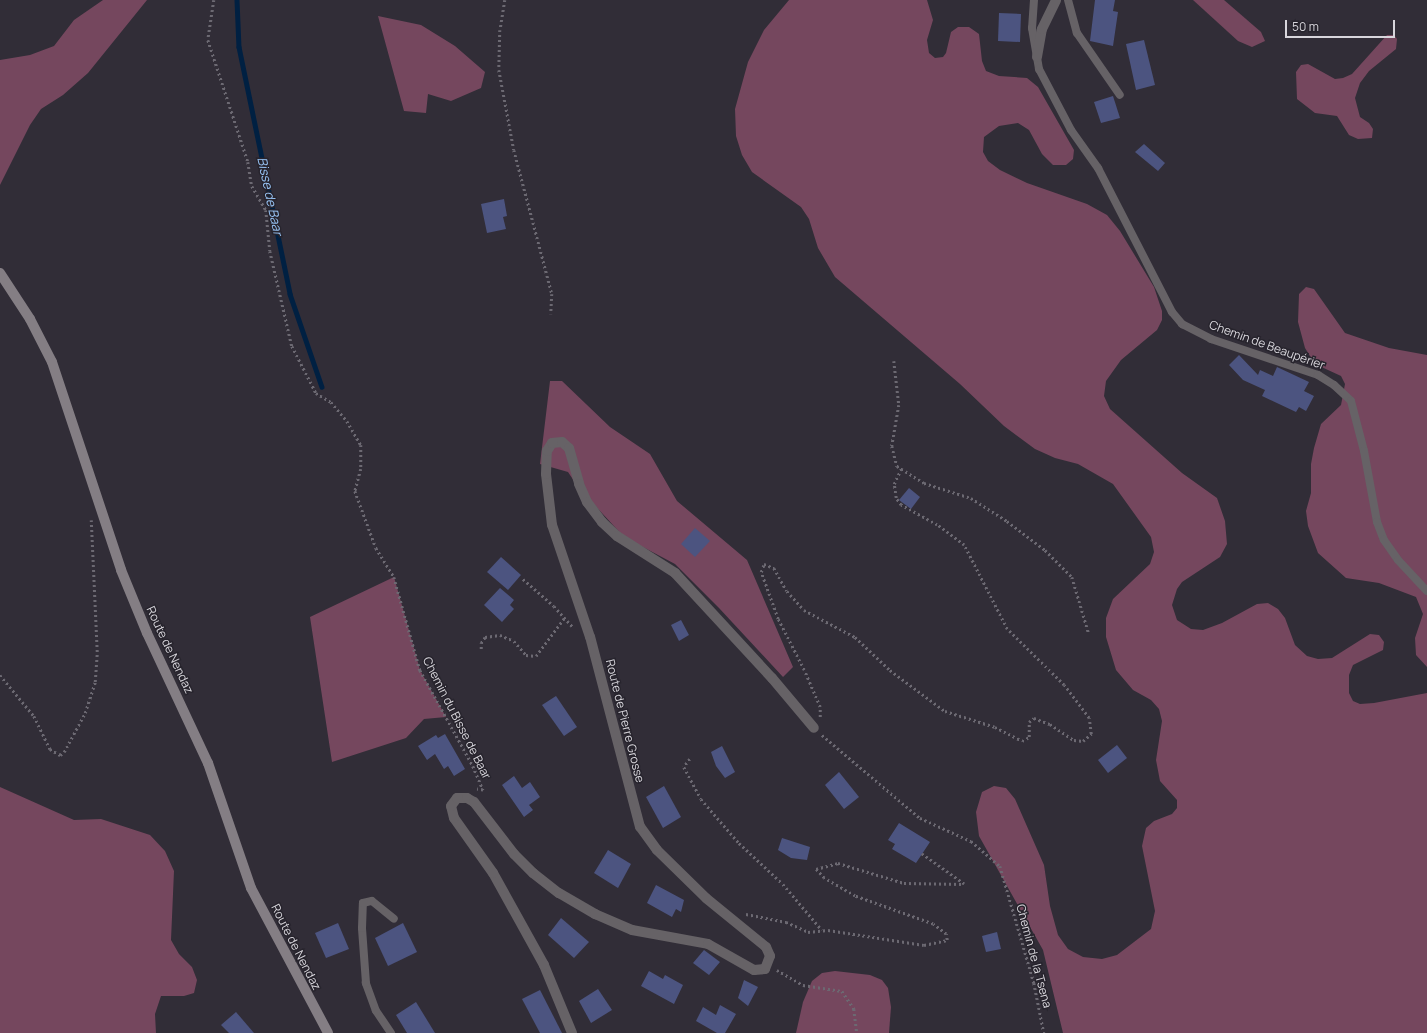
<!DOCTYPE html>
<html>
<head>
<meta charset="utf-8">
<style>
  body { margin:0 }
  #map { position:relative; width:1427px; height:1033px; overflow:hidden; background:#312d37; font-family:Manrope,sans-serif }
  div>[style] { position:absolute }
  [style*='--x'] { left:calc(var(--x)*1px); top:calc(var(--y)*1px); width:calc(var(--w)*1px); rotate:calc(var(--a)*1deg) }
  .green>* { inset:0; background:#75475e }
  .stream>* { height:4.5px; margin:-2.25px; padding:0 2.25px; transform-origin:2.25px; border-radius:2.25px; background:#002042 }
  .building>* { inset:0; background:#4c5480 }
  .path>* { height:2.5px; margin-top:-1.25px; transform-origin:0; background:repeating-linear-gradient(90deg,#6c6972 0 2px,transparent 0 5px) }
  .lane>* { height:8px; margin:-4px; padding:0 4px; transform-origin:4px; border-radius:4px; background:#666266 }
  .street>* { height:10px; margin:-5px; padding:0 5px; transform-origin:5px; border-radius:5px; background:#666266 }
  .secondary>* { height:10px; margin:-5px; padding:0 5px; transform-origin:5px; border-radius:5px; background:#847e84 }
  span { translate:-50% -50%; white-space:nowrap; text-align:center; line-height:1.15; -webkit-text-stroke:3px #27242d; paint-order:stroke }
  .street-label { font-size:12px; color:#d8d6dc }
  .water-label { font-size:13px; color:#97c2f3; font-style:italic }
  .scale { position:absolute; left:1285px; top:20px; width:110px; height:18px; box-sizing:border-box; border:2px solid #d8d6dc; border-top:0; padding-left:5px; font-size:12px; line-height:14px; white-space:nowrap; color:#d8d6dc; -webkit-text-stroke:3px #27242d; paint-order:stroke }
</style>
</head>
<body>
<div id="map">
  <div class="green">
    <i style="clip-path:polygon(103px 0,147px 0,88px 73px,63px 95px,41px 109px,30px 125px,0 185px,0 60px,30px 55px,54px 46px,74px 20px)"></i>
    <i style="clip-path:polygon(789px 0,927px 0,933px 20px,927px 40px,929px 53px,935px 58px,943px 57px,946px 53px,951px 32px,958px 27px,969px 27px,979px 34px,982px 61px,986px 71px,999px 76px,1027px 78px,1038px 87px,1074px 150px,1073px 159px,1066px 165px,1053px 165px,1042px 154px,1029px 130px,1018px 123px,999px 126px,984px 137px,983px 152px,988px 161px,1000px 170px,1027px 183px,1087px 204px,1107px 215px,1120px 231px,1154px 287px,1162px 311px,1162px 320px,1157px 330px,1121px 360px,1106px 381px,1104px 396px,1110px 409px,1182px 473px,1217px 498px,1225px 521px,1227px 544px,1220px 557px,1182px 582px,1177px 589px,1172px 605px,1177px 620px,1191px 629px,1203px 630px,1222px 623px,1257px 604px,1268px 603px,1278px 609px,1285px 618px,1295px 645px,1307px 656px,1318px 659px,1332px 658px,1370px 634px,1379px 635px,1384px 642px,1383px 650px,1353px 665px,1349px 675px,1349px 693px,1353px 701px,1360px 704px,1374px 703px,1427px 693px,1427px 1033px,1063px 1033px,1043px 950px,979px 836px,976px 812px,982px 792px,994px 786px,1006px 788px,1015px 799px,1044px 865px,1050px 906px,1058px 935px,1068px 949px,1083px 957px,1102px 959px,1117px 955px,1151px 929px,1155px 911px,1142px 846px,1146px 828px,1154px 821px,1172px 814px,1177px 808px,1177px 800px,1160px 781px,1156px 760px,1162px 721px,1159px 709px,1151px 700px,1133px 690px,1116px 670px,1106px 637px,1106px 618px,1113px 599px,1150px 564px,1154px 552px,1151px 537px,1113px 484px,1078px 464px,1055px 458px,1035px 449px,1004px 426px,960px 384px,835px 277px,818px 248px,809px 219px,801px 207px,752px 172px,742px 155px,736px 136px,735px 109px,748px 62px,764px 30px)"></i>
    <i style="clip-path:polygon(1193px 0,1224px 0,1261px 32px,1265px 41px,1252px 47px,1238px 41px)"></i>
    <i style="clip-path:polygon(378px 16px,421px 25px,455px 46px,485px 72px,481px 88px,451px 101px,428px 94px,426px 113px,404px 111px)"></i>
    <i style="clip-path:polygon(1387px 35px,1394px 35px,1397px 39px,1396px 49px,1369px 71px,1360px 83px,1355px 98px,1360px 117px,1369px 123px,1373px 129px,1372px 138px,1358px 139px,1349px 135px,1337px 116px,1315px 113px,1297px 99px,1296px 72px,1301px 65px,1308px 64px,1335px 79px,1343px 78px,1352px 74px)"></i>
    <i style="clip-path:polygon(1306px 287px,1314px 289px,1345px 333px,1389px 348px,1427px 355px,1427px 667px,1416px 655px,1415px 638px,1423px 614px,1416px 597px,1379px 583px,1346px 578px,1318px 553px,1308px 526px,1306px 511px,1311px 493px,1311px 464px,1314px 448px,1321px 424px,1341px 405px,1345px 384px,1341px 376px,1315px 364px,1305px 348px,1298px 322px,1299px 294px)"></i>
    <i style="clip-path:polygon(550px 381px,562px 381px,610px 427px,650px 454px,677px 501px,747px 560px,793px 667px,783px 677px,719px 608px,675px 564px,624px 537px,578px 487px,568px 472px,540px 464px)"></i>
    <i style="clip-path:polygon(394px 577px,420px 670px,446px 717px,424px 719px,406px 738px,332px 762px,310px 617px)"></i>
    <i style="clip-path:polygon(0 787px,74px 820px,101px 819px,150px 835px,165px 851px,174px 871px,171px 940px,179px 954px,192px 967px,197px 980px,194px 993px,184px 996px,161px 996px,155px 1014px,156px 1033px,0 1033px)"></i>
    <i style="clip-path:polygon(835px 971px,870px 975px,882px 980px,888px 988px,891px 1007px,889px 1033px,796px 1033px,803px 1002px,812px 981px,822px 973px)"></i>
  </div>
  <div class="stream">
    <i style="--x:237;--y:0;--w:47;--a:87.6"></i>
    <i style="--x:239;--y:47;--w:252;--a:78.3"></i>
    <i style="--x:290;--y:294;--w:98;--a:71"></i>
  </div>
  <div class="building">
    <i style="clip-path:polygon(1095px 0,1115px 0,1113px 11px,1118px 12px,1113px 46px,1090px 41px)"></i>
    <i style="clip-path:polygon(999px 13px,1021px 14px,1020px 42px,998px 41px)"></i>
    <i style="clip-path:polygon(1144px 40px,1155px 85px,1136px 90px,1126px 44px)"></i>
    <i style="clip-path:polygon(1113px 96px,1120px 118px,1101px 123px,1094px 102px)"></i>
    <i style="clip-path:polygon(1144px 144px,1165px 163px,1158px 171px,1135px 152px)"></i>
    <i style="clip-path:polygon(504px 199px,507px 216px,503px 217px,506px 229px,487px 233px,481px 204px)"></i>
    <i style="clip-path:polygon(1239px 355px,1258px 375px,1260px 370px,1273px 376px,1277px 367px,1309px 382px,1304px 391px,1314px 396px,1306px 411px,1299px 407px,1296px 412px,1262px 396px,1265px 390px,1243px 380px,1229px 365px)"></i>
    <i style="clip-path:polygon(909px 488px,920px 497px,911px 509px,899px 500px)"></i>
    <i style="clip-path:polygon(695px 528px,710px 541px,695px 557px,681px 544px)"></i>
    <i style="clip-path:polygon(501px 557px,521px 575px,508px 590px,487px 572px)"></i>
    <i style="clip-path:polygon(500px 588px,514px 600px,510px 605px,514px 609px,502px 622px,484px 605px)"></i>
    <i style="clip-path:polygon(681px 620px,689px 635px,679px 641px,671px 625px)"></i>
    <i style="clip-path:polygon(556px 696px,577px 727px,564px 736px,542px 705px)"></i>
    <i style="clip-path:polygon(445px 734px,465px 769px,454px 776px,448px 766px,444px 769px,435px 754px,427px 760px,418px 746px,436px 735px,438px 738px)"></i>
    <i style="clip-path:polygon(1117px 745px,1127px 758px,1108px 773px,1098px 760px)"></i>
    <i style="clip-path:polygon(722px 746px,735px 772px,725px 778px,716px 766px,711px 752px)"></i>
    <i style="clip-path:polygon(839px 772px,859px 797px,844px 809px,825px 785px)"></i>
    <i style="clip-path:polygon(514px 776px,522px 788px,530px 782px,540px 797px,529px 805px,533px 810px,524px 817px,502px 785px)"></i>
    <i style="clip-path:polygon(664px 786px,681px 817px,663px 828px,646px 797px)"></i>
    <i style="clip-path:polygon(899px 823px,930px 842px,916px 863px,892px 849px,895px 844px,888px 840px)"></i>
    <i style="clip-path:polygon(782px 838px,810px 847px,807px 860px,791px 858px,778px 850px)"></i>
    <i style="clip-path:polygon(608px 850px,631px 864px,618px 888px,594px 873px)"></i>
    <i style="clip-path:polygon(656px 885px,684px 900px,681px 912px,676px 909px,672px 917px,647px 903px)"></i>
    <i style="clip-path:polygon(561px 918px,589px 942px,574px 958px,548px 935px)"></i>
    <i style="clip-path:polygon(338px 923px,349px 949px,326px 958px,315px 933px)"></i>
    <i style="clip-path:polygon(403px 923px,417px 952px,388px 966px,375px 938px)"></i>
    <i style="clip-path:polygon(997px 932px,1001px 949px,986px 952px,982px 936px)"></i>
    <i style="clip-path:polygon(704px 950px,720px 962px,709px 975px,693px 963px)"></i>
    <i style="clip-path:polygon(649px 971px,663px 979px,665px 975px,683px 985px,674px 1004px,641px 986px)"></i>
    <i style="clip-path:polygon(744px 980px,758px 987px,748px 1006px,738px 998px)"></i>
    <i style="clip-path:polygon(598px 989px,612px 1010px,591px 1023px,579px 1001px)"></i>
    <i style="clip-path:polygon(540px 990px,562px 1033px,540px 1033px,522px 999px)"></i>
    <i style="clip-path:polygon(416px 1002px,435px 1033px,407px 1033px,396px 1015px)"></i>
    <i style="clip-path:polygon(720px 1005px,736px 1014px,725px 1033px,717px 1033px,696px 1021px,703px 1007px,716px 1015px)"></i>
    <i style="clip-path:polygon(236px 1012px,254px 1033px,229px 1033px,221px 1025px)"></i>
  </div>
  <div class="path">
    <i style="--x:214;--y:0;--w:40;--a:98.5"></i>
    <i style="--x:208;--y:40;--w:128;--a:71.8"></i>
    <i style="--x:248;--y:162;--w:24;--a:81"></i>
    <i style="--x:252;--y:186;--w:28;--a:60"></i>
    <i style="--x:266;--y:210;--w:41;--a:84.4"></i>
    <i style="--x:270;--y:251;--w:98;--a:77"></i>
    <i style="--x:292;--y:346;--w:53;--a:62.9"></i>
    <i style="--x:316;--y:393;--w:17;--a:31"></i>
    <i style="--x:331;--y:402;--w:25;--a:50"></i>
    <i style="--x:347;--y:421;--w:28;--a:60"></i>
    <i style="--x:361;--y:445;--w:24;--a:90"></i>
    <i style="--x:361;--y:469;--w:23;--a:105"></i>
    <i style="--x:355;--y:491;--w:61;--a:69.8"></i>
    <i style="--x:376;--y:548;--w:34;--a:58"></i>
    <i style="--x:394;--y:577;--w:97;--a:74.4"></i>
    <i style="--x:420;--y:670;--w:110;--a:61.1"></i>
    <i style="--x:473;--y:766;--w:26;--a:67"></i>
    <i style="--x:483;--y:790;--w:6;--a:-171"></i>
    <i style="--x:505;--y:0;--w:30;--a:99"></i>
    <i style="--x:500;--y:30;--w:40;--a:91.4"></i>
    <i style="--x:499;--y:70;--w:81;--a:79.4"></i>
    <i style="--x:514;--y:150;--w:149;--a:75.2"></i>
    <i style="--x:552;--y:294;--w:20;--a:93"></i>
    <i style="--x:894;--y:361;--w:44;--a:83.5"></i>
    <i style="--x:899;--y:405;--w:42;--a:99.7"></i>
    <i style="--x:892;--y:446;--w:21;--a:76"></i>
    <i style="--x:897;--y:466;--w:32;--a:32"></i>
    <i style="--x:924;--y:483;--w:49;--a:17.7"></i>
    <i style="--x:971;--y:498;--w:43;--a:32.6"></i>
    <i style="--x:1007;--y:521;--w:48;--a:37.3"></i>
    <i style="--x:1045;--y:550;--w:38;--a:45"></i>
    <i style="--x:1072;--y:577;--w:59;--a:73.4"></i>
    <i style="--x:523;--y:579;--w:41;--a:41.1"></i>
    <i style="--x:554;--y:606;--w:28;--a:48"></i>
    <i style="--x:481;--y:649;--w:6;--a:-90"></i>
    <i style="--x:481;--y:643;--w:7;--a:-56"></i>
    <i style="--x:485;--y:637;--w:15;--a:-8"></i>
    <i style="--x:500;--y:635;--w:15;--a:23"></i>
    <i style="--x:514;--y:641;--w:18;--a:49"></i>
    <i style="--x:526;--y:655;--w:10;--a:6"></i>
    <i style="--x:536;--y:656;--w:49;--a:-53.4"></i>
    <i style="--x:0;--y:675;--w:53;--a:50.3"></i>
    <i style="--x:34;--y:716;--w:37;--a:64"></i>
    <i style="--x:50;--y:749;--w:12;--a:31"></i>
    <i style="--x:60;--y:755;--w:5;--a:-37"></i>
    <i style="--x:64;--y:752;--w:44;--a:-61.7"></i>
    <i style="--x:85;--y:713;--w:33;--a:-72"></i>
    <i style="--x:95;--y:682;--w:30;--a:-86"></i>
    <i style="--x:97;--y:652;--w:132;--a:-92.6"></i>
    <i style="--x:820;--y:717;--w:10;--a:-90"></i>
    <i style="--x:820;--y:707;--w:40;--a:-113.4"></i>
    <i style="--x:804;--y:670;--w:57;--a:-117"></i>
    <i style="--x:778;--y:619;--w:50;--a:-109.9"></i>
    <i style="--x:761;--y:572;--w:9;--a:-69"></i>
    <i style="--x:764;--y:564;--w:11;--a:22"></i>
    <i style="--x:774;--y:568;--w:26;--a:61"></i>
    <i style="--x:787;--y:591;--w:25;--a:48"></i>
    <i style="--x:804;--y:610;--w:58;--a:27.9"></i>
    <i style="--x:855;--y:637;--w:48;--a:43.3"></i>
    <i style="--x:890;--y:670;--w:69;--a:36.7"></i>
    <i style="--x:945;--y:711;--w:52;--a:17.7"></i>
    <i style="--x:995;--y:727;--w:30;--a:27"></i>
    <i style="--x:1022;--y:741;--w:8;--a:-30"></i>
    <i style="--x:1029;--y:737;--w:15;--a:-90"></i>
    <i style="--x:1029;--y:722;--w:6;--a:-39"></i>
    <i style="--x:1034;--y:718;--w:17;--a:21"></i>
    <i style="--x:1050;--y:724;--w:29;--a:34"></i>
    <i style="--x:1074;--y:740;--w:9;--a:6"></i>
    <i style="--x:1083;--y:741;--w:11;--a:-41"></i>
    <i style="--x:1091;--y:734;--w:16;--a:-97"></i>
    <i style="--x:1089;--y:718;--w:41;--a:-127.1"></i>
    <i style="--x:1064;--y:685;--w:80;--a:-135.5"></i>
    <i style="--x:1007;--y:629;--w:94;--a:-117.1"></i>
    <i style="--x:964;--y:545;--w:34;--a:-143"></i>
    <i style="--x:937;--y:525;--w:41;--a:-150.9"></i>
    <i style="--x:901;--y:505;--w:9;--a:-126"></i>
    <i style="--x:896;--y:498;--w:14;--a:-98"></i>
    <i style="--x:894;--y:484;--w:17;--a:-65"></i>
    <i style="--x:822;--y:735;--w:128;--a:40.3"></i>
    <i style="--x:920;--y:818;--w:56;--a:24.3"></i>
    <i style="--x:971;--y:841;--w:38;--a:41"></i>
    <i style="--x:1000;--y:866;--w:122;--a:73.8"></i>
    <i style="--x:1034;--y:983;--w:51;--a:78.7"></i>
    <i style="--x:690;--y:759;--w:10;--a:127"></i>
    <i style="--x:684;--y:767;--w:36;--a:62"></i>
    <i style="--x:701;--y:799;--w:58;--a:49.2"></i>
    <i style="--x:739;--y:843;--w:60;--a:43"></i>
    <i style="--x:783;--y:884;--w:60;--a:49.7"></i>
    <i style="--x:746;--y:914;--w:41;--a:11.3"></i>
    <i style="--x:786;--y:922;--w:24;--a:24"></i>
    <i style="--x:808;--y:932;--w:20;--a:-6"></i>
    <i style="--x:828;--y:930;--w:97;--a:8.9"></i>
    <i style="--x:924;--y:945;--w:24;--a:-12"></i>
    <i style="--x:947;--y:940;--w:6;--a:-99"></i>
    <i style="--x:946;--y:934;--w:16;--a:-142"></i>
    <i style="--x:933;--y:924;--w:83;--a:-160.3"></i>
    <i style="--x:855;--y:896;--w:36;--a:-150"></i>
    <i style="--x:824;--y:878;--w:12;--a:-132"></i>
    <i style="--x:816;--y:869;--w:23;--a:-15"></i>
    <i style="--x:838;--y:863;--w:69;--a:16.9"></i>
    <i style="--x:904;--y:883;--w:60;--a:1"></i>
    <i style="--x:964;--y:884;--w:52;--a:-144.5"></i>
    <i style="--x:777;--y:970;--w:30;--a:30"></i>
    <i style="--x:803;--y:985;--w:39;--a:9"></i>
    <i style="--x:842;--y:991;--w:22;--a:56"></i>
    <i style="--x:854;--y:1009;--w:24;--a:83"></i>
  </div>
  <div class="lane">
    <i style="--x:1034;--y:0;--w:28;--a:94"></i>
    <i style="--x:1032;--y:28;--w:42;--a:80.3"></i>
    <i style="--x:1039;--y:69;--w:69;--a:62.3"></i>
    <i style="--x:1071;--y:130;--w:47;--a:54.6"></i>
    <i style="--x:1098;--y:168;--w:162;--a:62.8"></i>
    <i style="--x:1172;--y:312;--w:16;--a:50"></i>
    <i style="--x:1182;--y:324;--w:33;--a:27"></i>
    <i style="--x:1211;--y:339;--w:113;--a:18.6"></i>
    <i style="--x:1318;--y:375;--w:19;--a:32"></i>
    <i style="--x:1334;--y:385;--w:23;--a:43"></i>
    <i style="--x:1351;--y:401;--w:52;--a:75.4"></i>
    <i style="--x:1364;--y:451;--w:72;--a:79.6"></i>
    <i style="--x:1377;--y:522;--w:19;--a:69"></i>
    <i style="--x:1384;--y:540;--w:24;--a:55"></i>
    <i style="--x:1398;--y:560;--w:42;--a:46.9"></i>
    <i style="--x:1068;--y:0;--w:34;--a:75"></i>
    <i style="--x:1077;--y:33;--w:75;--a:55.3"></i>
    <i style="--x:391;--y:1033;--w:27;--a:-124"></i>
    <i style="--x:376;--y:1011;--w:30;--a:-110"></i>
    <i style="--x:366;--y:983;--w:55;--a:-94.2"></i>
    <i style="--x:362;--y:928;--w:25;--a:-88"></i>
    <i style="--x:363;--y:903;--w:9;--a:-13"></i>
    <i style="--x:372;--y:901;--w:28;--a:39"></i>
  </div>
  <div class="street">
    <i style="--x:1037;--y:57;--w:28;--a:-80"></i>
    <i style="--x:1042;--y:29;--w:32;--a:-64"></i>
    <i style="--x:572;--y:1033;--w:74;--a:-112.4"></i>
    <i style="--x:544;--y:965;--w:105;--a:-119"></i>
    <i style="--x:493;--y:873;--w:67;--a:-125.3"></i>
    <i style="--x:454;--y:818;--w:12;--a:-104"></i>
    <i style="--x:451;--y:806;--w:10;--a:-53"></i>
    <i style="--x:457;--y:798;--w:10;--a:0"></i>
    <i style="--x:467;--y:798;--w:8;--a:30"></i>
    <i style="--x:474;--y:802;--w:66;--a:52.4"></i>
    <i style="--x:514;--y:854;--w:27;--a:45"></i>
    <i style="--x:533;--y:873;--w:33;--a:38"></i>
    <i style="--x:559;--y:893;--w:42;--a:30.3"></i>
    <i style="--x:595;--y:914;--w:40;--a:23.4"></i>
    <i style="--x:632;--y:930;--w:77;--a:10.4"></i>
    <i style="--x:708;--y:944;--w:53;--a:29.5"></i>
    <i style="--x:754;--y:970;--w:11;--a:-5"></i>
    <i style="--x:765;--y:969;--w:14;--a:-69"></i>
    <i style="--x:770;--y:956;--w:10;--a:-114"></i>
    <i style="--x:766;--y:947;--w:77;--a:-140.8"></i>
    <i style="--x:706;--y:898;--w:69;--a:-135.6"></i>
    <i style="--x:657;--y:850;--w:29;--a:-126"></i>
    <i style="--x:640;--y:827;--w:196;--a:-104.7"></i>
    <i style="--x:590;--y:637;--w:118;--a:-108.7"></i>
    <i style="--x:552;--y:525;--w:51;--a:-96.7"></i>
    <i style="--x:546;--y:474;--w:23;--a:-88"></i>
    <i style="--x:547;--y:451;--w:9;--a:-58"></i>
    <i style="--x:552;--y:443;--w:10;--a:-6"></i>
    <i style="--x:562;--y:442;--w:9;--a:41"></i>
    <i style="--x:569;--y:448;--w:37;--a:74"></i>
    <i style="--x:579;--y:484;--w:20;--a:66"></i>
    <i style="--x:587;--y:502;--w:25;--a:53"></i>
    <i style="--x:602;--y:522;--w:21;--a:43"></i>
    <i style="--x:617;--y:536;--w:69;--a:32.5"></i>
    <i style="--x:675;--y:573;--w:143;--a:47.3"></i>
    <i style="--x:772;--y:678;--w:65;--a:50"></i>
  </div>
  <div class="secondary">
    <i style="--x:0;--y:273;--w:55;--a:56.9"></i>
    <i style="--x:30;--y:319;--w:48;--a:62.9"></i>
    <i style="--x:52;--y:362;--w:219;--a:71.6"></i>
    <i style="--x:121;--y:570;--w:68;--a:67.6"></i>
    <i style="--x:147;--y:633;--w:144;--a:64.9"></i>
    <i style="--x:208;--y:763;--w:132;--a:71"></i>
    <i style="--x:251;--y:888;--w:164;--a:62"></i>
  </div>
  <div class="street-label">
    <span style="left:1267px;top:345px;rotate:20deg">Chemin de Beaupérier</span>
    <span style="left:170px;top:650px;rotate:65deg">Route de Nendaz</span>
    <span style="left:457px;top:718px;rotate:63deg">Chemin du Bisse de Baar</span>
    <span style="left:625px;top:721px;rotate:76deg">Route de Pierre Grosse</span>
    <span style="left:296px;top:947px;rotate:63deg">Route de Nendaz</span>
    <span style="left:1034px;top:956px;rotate:75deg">Chemin de la Tsena</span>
  </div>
  <div class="water-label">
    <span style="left:270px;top:196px;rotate:78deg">Bisse de Baar</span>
  </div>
  <div class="scale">50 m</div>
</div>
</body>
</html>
